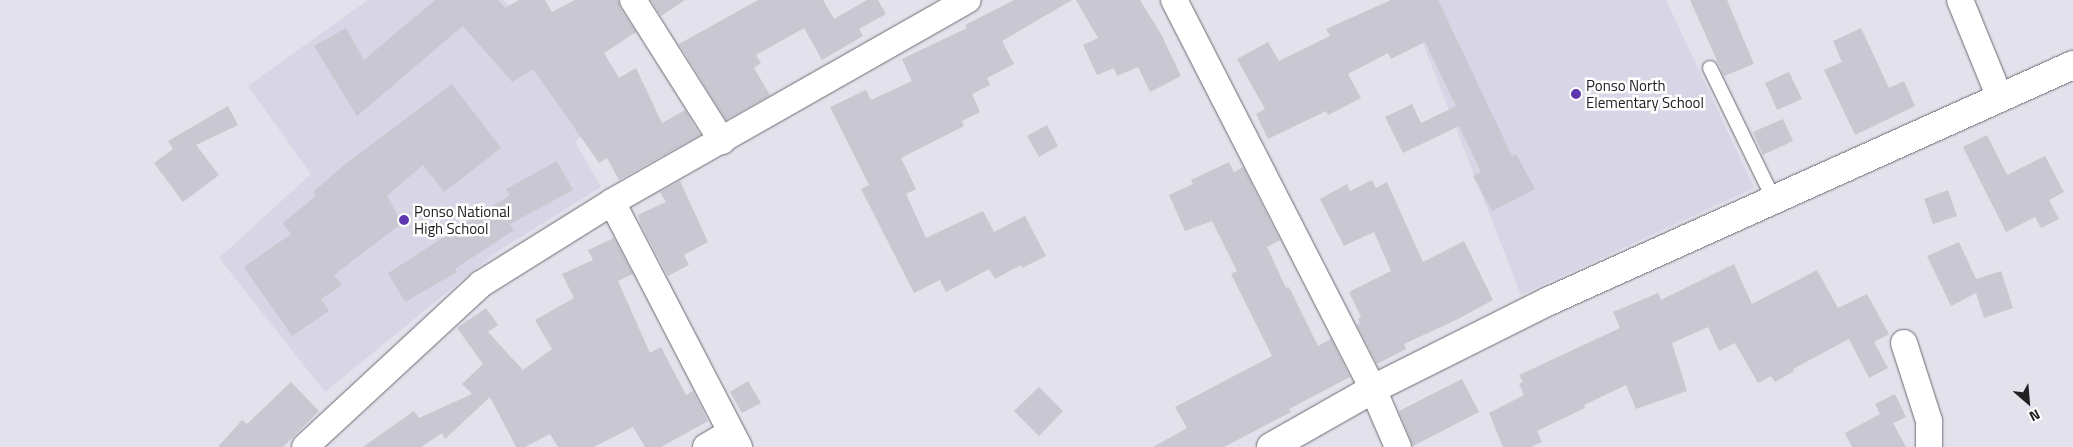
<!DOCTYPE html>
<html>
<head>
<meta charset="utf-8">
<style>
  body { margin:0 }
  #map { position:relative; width:2073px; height:447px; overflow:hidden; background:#e3e1eb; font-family:"Titillium Web",sans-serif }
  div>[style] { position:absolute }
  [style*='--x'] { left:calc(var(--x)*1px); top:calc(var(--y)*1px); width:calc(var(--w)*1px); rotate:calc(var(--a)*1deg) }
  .built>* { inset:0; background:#d8d5e6 }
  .building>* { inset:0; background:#c9c7d1 }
  .roads { filter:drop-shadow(0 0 1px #6c6a72) drop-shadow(0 0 1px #6c6a72) }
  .service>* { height:14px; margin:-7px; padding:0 7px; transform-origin:7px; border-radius:7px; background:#fff }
  .minor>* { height:26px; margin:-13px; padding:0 13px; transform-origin:13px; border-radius:13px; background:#fff }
  .secondary>* { height:28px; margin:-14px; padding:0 14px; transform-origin:14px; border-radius:14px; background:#fff }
  .dots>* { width:14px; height:14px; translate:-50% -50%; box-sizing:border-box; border:2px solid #fff; border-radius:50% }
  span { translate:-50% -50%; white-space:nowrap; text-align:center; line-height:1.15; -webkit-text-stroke:5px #fff; paint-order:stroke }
  .poi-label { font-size:15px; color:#212124 }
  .left { translate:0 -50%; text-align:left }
  .north { position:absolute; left:2003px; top:377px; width:50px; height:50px; -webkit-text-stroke:4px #fff; paint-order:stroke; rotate:153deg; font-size:14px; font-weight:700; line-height:20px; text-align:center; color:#212124 }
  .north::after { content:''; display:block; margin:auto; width:18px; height:22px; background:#212124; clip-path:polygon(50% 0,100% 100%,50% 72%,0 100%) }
</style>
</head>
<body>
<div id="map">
  <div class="built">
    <i style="clip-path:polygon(368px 0,504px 0,559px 64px,606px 113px,575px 142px,601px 187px,495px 253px,325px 392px,219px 258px,311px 174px,248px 86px)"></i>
    <i style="clip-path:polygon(1406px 0,1666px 0,1754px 188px,1521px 295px)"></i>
  </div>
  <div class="building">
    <i style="clip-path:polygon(435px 0,498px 0,505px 8px,519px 0,545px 0,552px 12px,575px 0,618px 0,620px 8px,636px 32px,604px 53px,619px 78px,636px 68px,662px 123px,685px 110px,700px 135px,619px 180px,607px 158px,599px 163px,533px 69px,512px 82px,463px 26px,357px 116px,314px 46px,346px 28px,364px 60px)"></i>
    <i style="clip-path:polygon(651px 0,685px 0,661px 16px)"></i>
    <i style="clip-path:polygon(758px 0,823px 0,834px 19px,867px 0,878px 0,886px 14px,859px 29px,863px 36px,822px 60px,804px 28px,756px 55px,761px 63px,754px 68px,770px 95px,726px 120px,679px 44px)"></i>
    <i style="clip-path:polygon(1014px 0,1072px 0,1002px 41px,1014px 64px,987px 78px,990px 85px,972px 94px,980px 112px,962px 121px,964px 126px,901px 158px,916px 189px,906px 194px,926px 238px,983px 211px,994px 232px,1025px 216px,1046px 256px,1022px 268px,1021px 265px,995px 279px,989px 269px,946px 292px,940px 280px,914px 293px,861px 189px,869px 185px,830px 107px,866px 90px,871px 100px,912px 81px,902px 59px,967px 28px,965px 25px)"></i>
    <i style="clip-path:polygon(1076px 0,1140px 0,1161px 34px,1181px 76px,1150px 92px,1138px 67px,1117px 76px,1114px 68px,1097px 75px,1083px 45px,1098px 38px)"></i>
    <i style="clip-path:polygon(1391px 0,1438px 0,1512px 156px,1516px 154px,1535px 189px,1492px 211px,1473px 176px,1481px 172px,1459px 126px,1403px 153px,1385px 117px,1412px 104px,1421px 123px,1456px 106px,1425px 42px,1391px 59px,1388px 53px,1348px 74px,1361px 98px,1328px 115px,1326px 111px,1268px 139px,1256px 114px,1265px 109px,1237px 59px,1268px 42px,1279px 61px,1330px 36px,1326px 29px)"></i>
    <i style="clip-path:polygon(1690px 0,1727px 0,1754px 64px,1724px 76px)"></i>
    <i style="clip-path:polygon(1861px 28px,1889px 88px,1904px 81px,1915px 106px,1855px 135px,1824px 70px,1842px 62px,1833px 41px)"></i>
    <i style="clip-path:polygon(1789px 72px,1802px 99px,1777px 110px,1765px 83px)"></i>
    <i style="clip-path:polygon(452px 84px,501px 148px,444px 192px,423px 165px,387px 196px,402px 223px,334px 275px,342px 285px,321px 299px,329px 311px,292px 336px,244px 267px,291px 234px,283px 223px,316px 196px,313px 192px,348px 162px)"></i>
    <i style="clip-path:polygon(228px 106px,238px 125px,196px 145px,219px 175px,183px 202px,154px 163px,173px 149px,168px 141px)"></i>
    <i style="clip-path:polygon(1783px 119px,1793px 141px,1763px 155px,1753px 132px)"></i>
    <i style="clip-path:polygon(1047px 125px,1058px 146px,1039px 157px,1027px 136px)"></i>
    <i style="clip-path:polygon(1987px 135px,2007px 175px,2045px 156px,2064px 192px,2049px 200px,2059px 219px,2041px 228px,2035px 217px,2006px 232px,1963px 147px)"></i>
    <i style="clip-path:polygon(557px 161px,573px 190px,510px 224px,514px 230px,455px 269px,457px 272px,405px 302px,388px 273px,510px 195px,506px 189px)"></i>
    <i style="clip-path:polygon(1229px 162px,1234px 172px,1243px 167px,1280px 240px,1267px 247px,1286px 288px,1289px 287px,1318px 346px,1331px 339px,1350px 377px,1289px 409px,1291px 412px,1224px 447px,1153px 447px,1187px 428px,1175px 407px,1272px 356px,1231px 274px,1237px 271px,1212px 221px,1185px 231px,1169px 195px,1193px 184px,1191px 180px)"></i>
    <i style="clip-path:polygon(1372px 180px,1376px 188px,1387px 182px,1423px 262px,1464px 241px,1493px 300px,1458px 319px,1404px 344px,1406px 349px,1377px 364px,1357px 325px,1360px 324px,1358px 319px,1361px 317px,1349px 292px,1391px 271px,1374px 232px,1344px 246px,1320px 199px,1347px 184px,1350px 191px)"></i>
    <i style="clip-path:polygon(680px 181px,708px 242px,684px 255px,689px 265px,668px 276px,641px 225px,638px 215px,666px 202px,660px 192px)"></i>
    <i style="clip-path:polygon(1948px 190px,1957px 216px,1933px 224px,1924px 199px)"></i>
    <i style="clip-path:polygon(614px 238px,633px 274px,618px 281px,650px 353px,661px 347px,686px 395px,693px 391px,708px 421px,661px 447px,645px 447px,633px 427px,594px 447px,558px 447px,550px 434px,525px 447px,516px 447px,490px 397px,445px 439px,442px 433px,421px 447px,363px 447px,414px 411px,419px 418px,472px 394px,462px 384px,483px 364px,457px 328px,486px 308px,498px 325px,488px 332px,523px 370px,552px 349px,535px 320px,574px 298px,562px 274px,593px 260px,588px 250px)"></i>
    <i style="clip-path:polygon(1959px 242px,1976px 279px,2001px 271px,2013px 308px,1984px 318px,1976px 293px,1951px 306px,1927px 256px)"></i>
    <i style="clip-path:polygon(1734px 264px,1752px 304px,1817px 270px,1838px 308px,1867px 294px,1889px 334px,1874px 342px,1888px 368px,1869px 378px,1849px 339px,1793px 369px,1794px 371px,1775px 382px,1771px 376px,1758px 383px,1735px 343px,1719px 351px,1708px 327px,1672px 343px,1687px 391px,1636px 409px,1626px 385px,1584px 405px,1585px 408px,1537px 431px,1542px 442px,1531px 447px,1503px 447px,1489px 413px,1524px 395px,1519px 384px,1523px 382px,1519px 375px,1620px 328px,1613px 312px,1658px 293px,1661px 300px)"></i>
    <i style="clip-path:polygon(1462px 379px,1479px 412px,1413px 446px,1399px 411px)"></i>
    <i style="clip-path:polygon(748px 381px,761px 403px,742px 413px,730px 392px)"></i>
    <i style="clip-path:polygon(291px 382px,319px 411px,283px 447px,218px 447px,242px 420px,247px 424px)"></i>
    <i style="clip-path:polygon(1039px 387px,1063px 411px,1039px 436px,1014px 411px)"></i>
    <i style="clip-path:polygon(1895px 394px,1906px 417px,1893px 423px,1906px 447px,1852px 447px,1845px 433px,1880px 414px,1875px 404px)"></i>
  </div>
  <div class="roads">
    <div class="service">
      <i style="--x:1710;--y:68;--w:147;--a:64.1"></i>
    </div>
    <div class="minor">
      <i style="--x:633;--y:0;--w:167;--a:57.7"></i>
      <i style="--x:1174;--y:0;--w:437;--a:62.9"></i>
      <i style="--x:1373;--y:389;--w:63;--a:66.7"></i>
      <i style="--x:1960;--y:0;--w:106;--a:67.8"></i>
      <i style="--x:612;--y:202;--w:276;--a:62.6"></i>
      <i style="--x:1904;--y:343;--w:82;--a:72.2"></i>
      <i style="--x:1929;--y:421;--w:26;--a:90"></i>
      <i style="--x:305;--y:447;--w:240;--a:-42.8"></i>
      <i style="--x:481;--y:284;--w:155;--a:-32"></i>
      <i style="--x:612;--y:202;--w:409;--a:-29.6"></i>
      <i style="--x:706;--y:447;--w:29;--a:-31"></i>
    </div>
    <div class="secondary">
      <i style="--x:1271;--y:447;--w:117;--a:-29.6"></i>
      <i style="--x:1373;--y:389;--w:197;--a:-26.6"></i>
      <i style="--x:1549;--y:301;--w:575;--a:-24.25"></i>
    </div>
  </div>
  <div class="dots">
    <i style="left:1576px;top:94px;background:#5f36ae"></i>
    <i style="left:404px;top:220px;background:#5f36ae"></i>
  </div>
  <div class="poi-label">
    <span class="left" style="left:1586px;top:94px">Ponso North<br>Elementary School</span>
    <span class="left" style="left:414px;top:220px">Ponso National<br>High School</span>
  </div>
  <div class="north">N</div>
</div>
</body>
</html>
